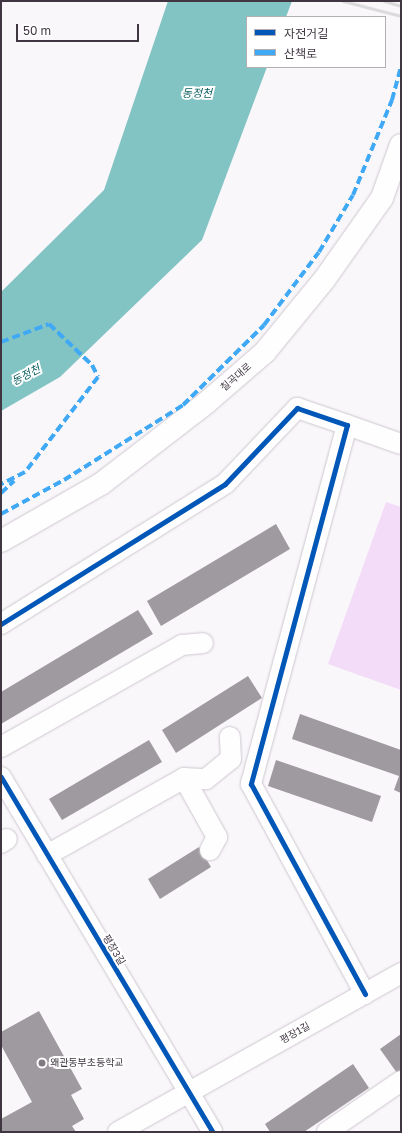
<!DOCTYPE html>
<html>
<head>
<meta charset="utf-8">
<style>
  body { margin:0 }
  #map { position:relative; width:402px; height:1133px; overflow:hidden; background:#faf7fb; font-family:"Golos Text","Noto Sans KR",sans-serif }
  div>[style] { position:absolute }
  [style*='--x'] { left:calc(var(--x)*1px); top:calc(var(--y)*1px); width:calc(var(--w)*1px); rotate:calc(var(--a)*1deg) }
  .green>* { inset:0; background:#f2dcf7 }
  .water>* { inset:0; background:#82c3c4 }
  .building>* { inset:0; background:#9f99a0 }
  .roads { filter:drop-shadow(0 0 1px #cdc7cf) drop-shadow(0 0 1px #cdc7cf) }
  .minor>* { height:20px; margin:-10px; padding:0 10px; transform-origin:10px; border-radius:10px; background:#fefefe }
  .major>* { height:22px; margin:-11px; padding:0 11px; transform-origin:11px; border-radius:11px; background:#fefefe }
  .rail>* { height:3px; margin:-1.5px; padding:0 1.5px; transform-origin:1.5px; border-radius:1.5px; background:#dbdadc }
  .quiet>* { height:4px; margin-top:-2px; transform-origin:0; background:repeating-linear-gradient(90deg,#3fa9f5 0 8px,transparent 0 12px) }
  .cycleway>* { height:5px; margin:-2.5px; padding:0 2.5px; transform-origin:2.5px; border-radius:2.5px; background:#0057b8 }
  .dots>* { width:11px; height:11px; translate:-50% -50%; box-sizing:border-box; border:2px solid #fff; border-radius:50% }
  span { translate:-50% -50%; white-space:nowrap; text-align:center; line-height:1.15; -webkit-text-stroke:4px #fff; paint-order:stroke }
  .street-label { font-size:10px; color:#403642 }
  .poi-label { font-size:10px; color:#403642 }
  .left { translate:0 -50%; text-align:left }
  .water-label { font-size:11px; color:#095d5e; font-style:italic }
  .frame { position:absolute; inset:0; border:2px solid #403642; pointer-events:none }
  .legend { position:absolute; left:246px; top:16px; width:140px; height:52px; box-sizing:border-box; background:#fff; border:1px solid #b3afb3; margin:0; padding:5px 7px; list-style:none; font-size:12px; color:#403642 }
  .legend li { display:flex; align-items:center; gap:8px; height:20px }
  .legend b { width:20px; border:1px solid #b3afb3 }
  .scale { position:absolute; left:16px; top:24px; width:123px; height:18px; box-sizing:border-box; border:2px solid #403642; border-top:0; padding-left:5px; font-size:12px; line-height:14px; white-space:nowrap; color:#403642; -webkit-text-stroke:3px #fff; paint-order:stroke }
</style>
</head>
<body>
<div id="map">
  <div class="green">
    <i style="clip-path:polygon(386px 502px,401px 507px,401px 690px,328px 664px)"></i>
  </div>
  <div class="water">
    <i style="clip-path:polygon(168px 1px,292px 1px,286px 17px,247px 17px,247px 67px,267px 67px,202px 240px,60px 377px,1px 411px,1px 292px,104px 190px)"></i>
  </div>
  <div class="building">
    <i style="clip-path:polygon(276px 524px,290px 549px,161px 626px,147px 601px)"></i>
    <i style="clip-path:polygon(138px 610px,153px 634px,1px 724px,1px 692px)"></i>
    <i style="clip-path:polygon(248px 676px,262px 698px,176px 753px,162px 730px)"></i>
    <i style="clip-path:polygon(300px 714px,401px 750px,401px 793px,394px 790px,399px 776px,292px 739px)"></i>
    <i style="clip-path:polygon(149px 740px,162px 762px,62px 820px,49px 799px)"></i>
    <i style="clip-path:polygon(276px 760px,381px 796px,372px 822px,268px 786px)"></i>
    <i style="clip-path:polygon(199px 847px,211px 867px,160px 899px,148px 879px)"></i>
    <i style="clip-path:polygon(39px 1011px,82px 1089px,71px 1095px,84px 1119px,72px 1126px,76px 1132px,1px 1132px,1px 1119px,32px 1102px,1px 1045px,1px 1032px)"></i>
    <i style="clip-path:polygon(401px 1034px,401px 1070px,397px 1073px,380px 1049px)"></i>
    <i style="clip-path:polygon(353px 1064px,369px 1088px,304px 1132px,270px 1132px,265px 1124px)"></i>
  </div>
  <div class="roads">
    <div class="minor">
      <i style="--x:347;--y:425;--w:57;--a:19.4"></i>
      <i style="--x:1;--y:624;--w:264;--a:-32"></i>
      <i style="--x:225;--y:484;--w:105;--a:-46.5"></i>
      <i style="--x:297;--y:408;--w:53;--a:18.8"></i>
      <i style="--x:347;--y:425;--w:372;--a:105"></i>
      <i style="--x:251;--y:784;--w:239;--a:61.5"></i>
      <i style="--x:1;--y:747;--w:208;--a:-29.4"></i>
      <i style="--x:182;--y:645;--w:21;--a:-5"></i>
      <i style="--x:1;--y:777;--w:413;--a:59.2"></i>
      <i style="--x:184;--y:778;--w:22;--a:3"></i>
      <i style="--x:206;--y:779;--w:32;--a:-39"></i>
      <i style="--x:231;--y:759;--w:22;--a:-93"></i>
      <i style="--x:1;--y:843;--w:7;--a:-34"></i>
      <i style="--x:47;--y:855;--w:157;--a:-29.3"></i>
      <i style="--x:184;--y:778;--w:68;--a:60.8"></i>
      <i style="--x:217;--y:837;--w:15;--a:118"></i>
      <i style="--x:118;--y:1132;--w:325;--a:-29.3"></i>
      <i style="--x:327;--y:1132;--w:90;--a:-34.6"></i>
    </div>
    <div class="major">
      <i style="--x:1;--y:541;--w:115;--a:-29.7"></i>
      <i style="--x:101;--y:484;--w:133;--a:-37.6"></i>
      <i style="--x:206;--y:403;--w:78;--a:-40.8"></i>
      <i style="--x:265;--y:352;--w:93;--a:-50.7"></i>
      <i style="--x:324;--y:280;--w:100;--a:-54.7"></i>
      <i style="--x:382;--y:198;--w:56;--a:-70.3"></i>
    </div>
  </div>
  <div class="rail">
    <i style="--x:343;--y:1;--w:60;--a:14.5"></i>
    <i style="--x:384;--y:1;--w:18;--a:16"></i>
  </div>
  <div class="quiet">
    <i style="--x:1;--y:342;--w:51;--a:-20.6"></i>
    <i style="--x:49;--y:324;--w:59;--a:43.6"></i>
    <i style="--x:92;--y:365;--w:13;--a:63"></i>
    <i style="--x:98;--y:377;--w:120;--a:127.5"></i>
    <i style="--x:25;--y:472;--w:27;--a:153"></i>
    <i style="--x:1;--y:493;--w:18;--a:-43"></i>
    <i style="--x:1;--y:514;--w:72;--a:-28.4"></i>
    <i style="--x:64;--y:480;--w:141;--a:-32.2"></i>
    <i style="--x:183;--y:405;--w:114;--a:-44.6"></i>
    <i style="--x:264;--y:325;--w:91;--a:-53"></i>
    <i style="--x:319;--y:252;--w:66;--a:-59.2"></i>
    <i style="--x:353;--y:195;--w:103;--a:-67.7"></i>
    <i style="--x:392;--y:100;--w:34;--a:-75"></i>
  </div>
  <div class="cycleway">
    <i style="--x:1;--y:624;--w:264;--a:-32"></i>
    <i style="--x:225;--y:484;--w:105;--a:-46.5"></i>
    <i style="--x:297;--y:408;--w:53;--a:18.8"></i>
    <i style="--x:347;--y:425;--w:372;--a:105"></i>
    <i style="--x:251;--y:784;--w:239;--a:61.5"></i>
    <i style="--x:1;--y:777;--w:413;--a:59.2"></i>
  </div>
  <div class="dots">
    <i style="left:42px;top:1063px;background:#817a83"></i>
  </div>
  <div class="street-label">
    <span style="left:236px;top:377px;rotate:-41deg">칠곡대로</span>
    <span style="left:114px;top:950px;rotate:59deg">평장3길</span>
    <span style="left:295px;top:1033px;rotate:-29deg">평장1길</span>
  </div>
  <div class="poi-label">
    <span class="left" style="left:50px;top:1063px">왜관동부초등학교</span>
  </div>
  <div class="water-label">
    <span style="left:197px;top:93px">동정천</span>
    <span style="left:26px;top:375px;rotate:-28deg">동정천</span>
  </div>
  <div class="frame"></div>
  <ul class="legend">
  <li><b style="height:5px;background:#0057b8"></b>자전거길</li>
  <li><b style="height:5px;background:#3fa9f5"></b>산책로</li>
  </ul>
  <div class="scale">50 m</div>
</div>
</body>
</html>
